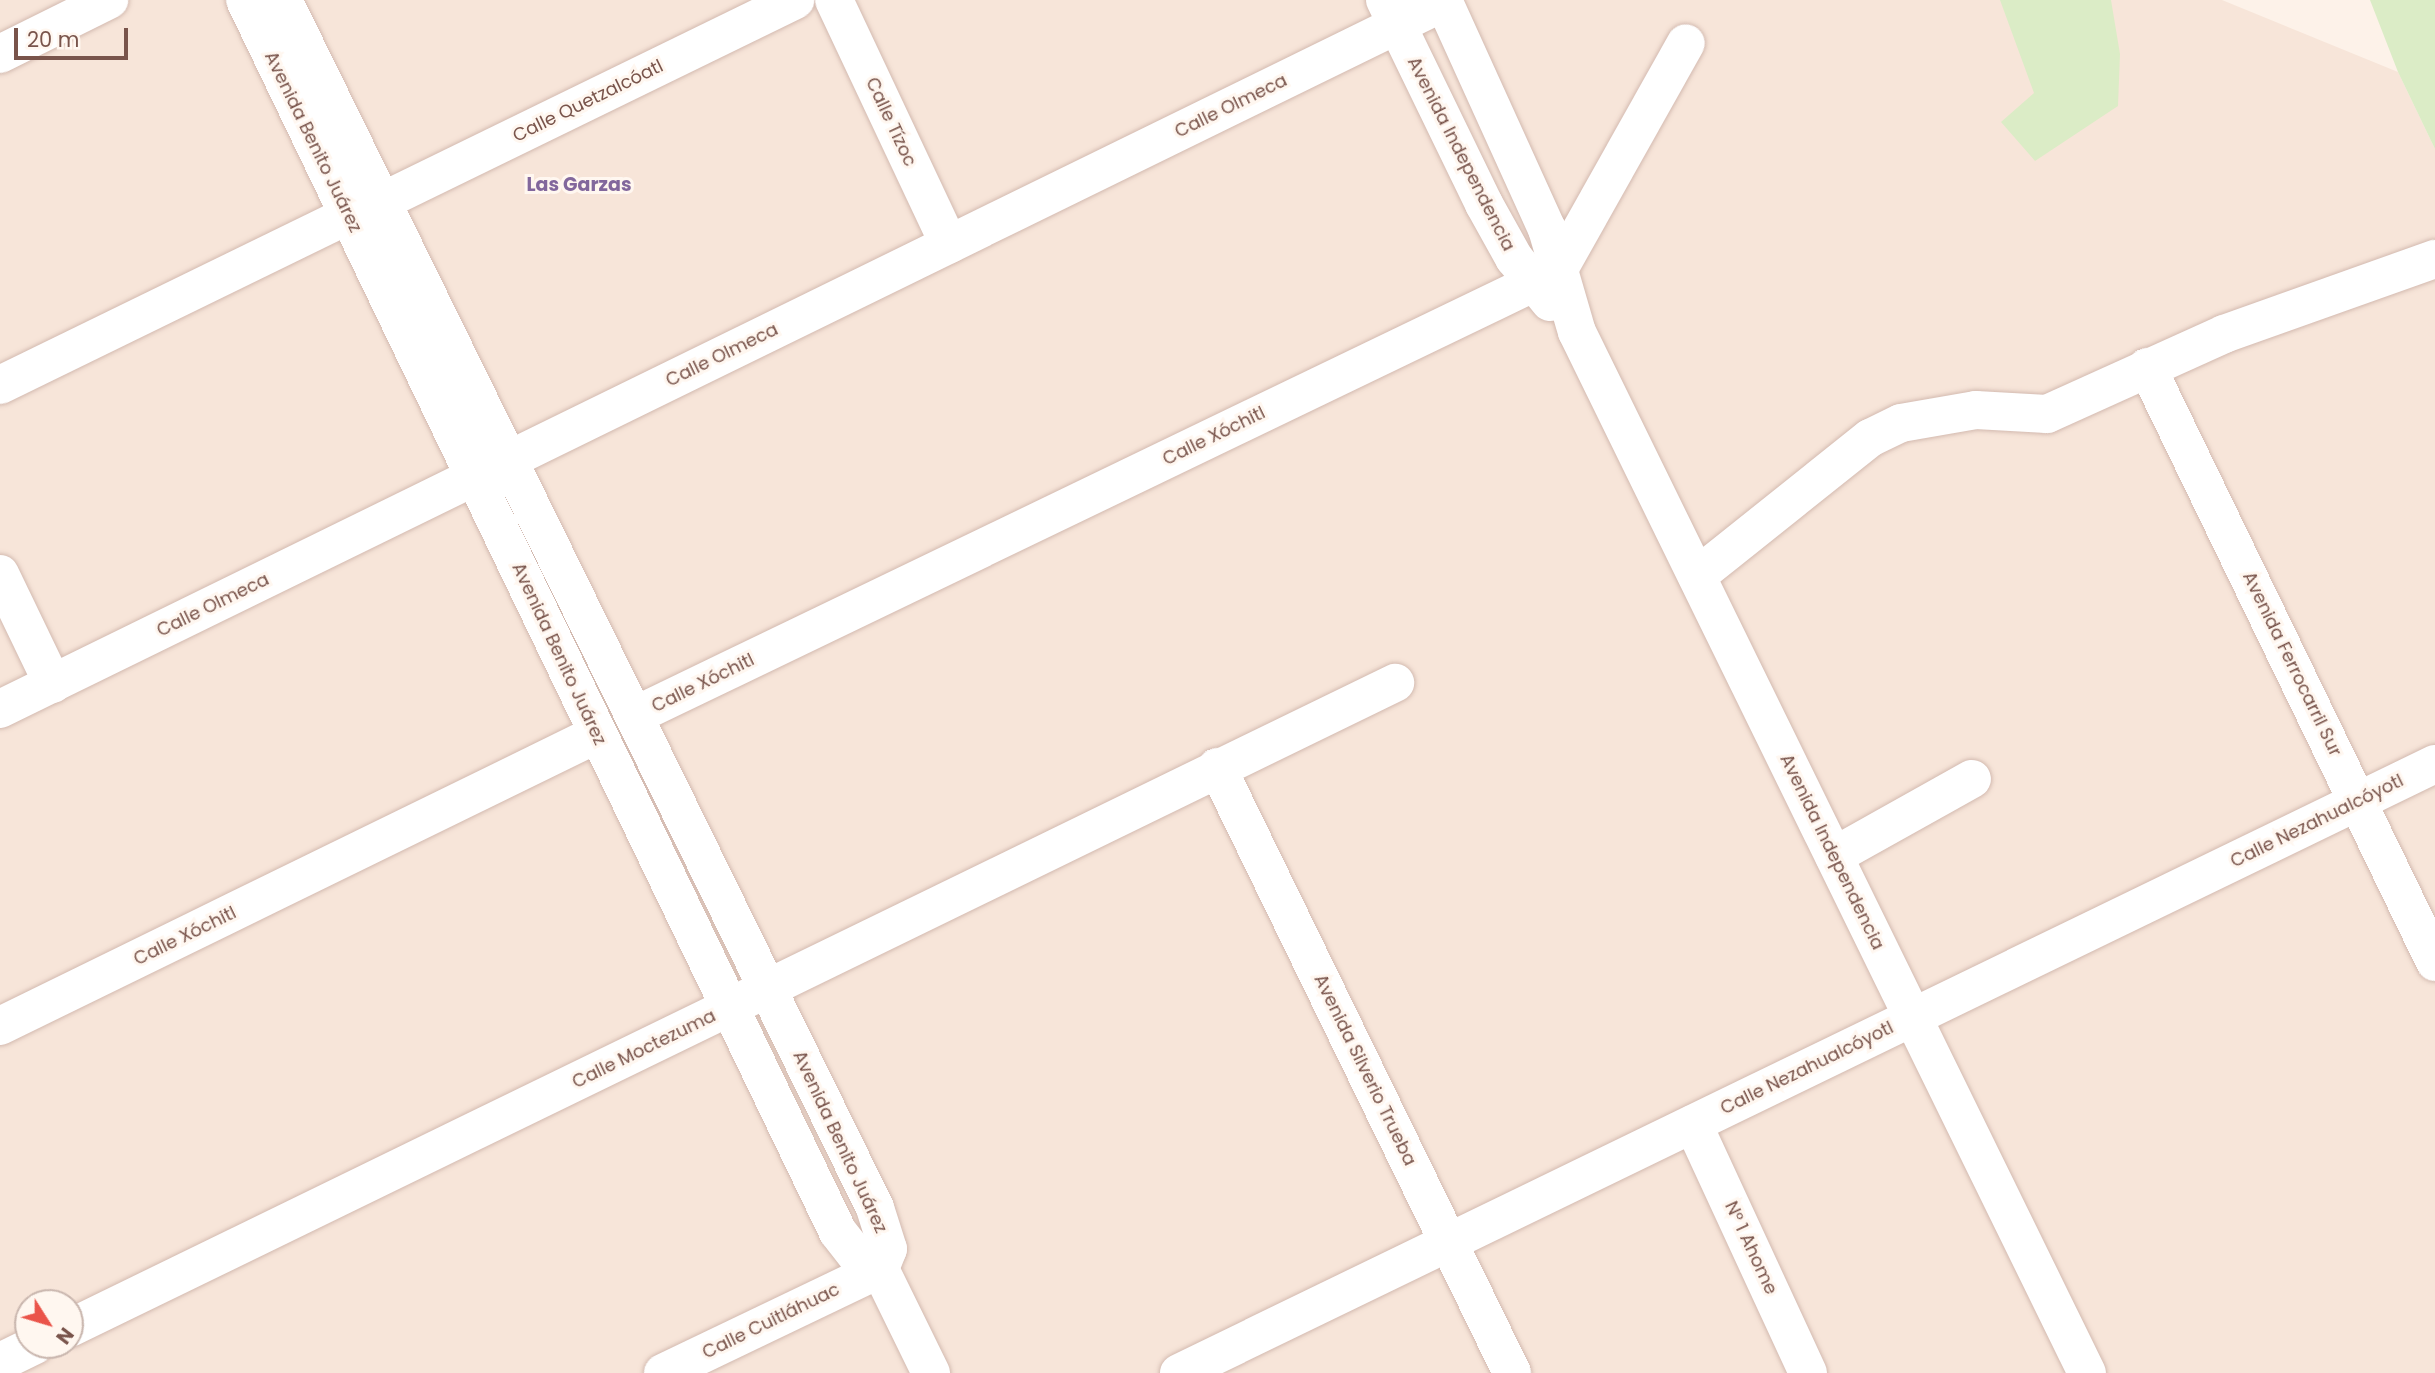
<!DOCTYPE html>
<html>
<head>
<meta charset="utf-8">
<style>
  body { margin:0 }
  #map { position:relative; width:2435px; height:1373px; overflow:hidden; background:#fdf2e9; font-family:Poppins,sans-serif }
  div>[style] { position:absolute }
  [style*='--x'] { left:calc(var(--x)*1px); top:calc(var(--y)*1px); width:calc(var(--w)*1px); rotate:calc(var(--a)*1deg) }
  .residential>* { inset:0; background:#f7e5d9 }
  .green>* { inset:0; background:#dbecc6 }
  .roads { filter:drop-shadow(0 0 2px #d3bab0) drop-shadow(0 0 2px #d3bab0) }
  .minor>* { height:38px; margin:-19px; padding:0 19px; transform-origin:19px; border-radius:19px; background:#fff }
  span { translate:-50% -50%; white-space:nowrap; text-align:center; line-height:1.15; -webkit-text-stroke:6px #fff7f0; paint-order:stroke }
  .street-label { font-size:18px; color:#79544b }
  .neighbourhood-label { font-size:19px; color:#82679c; font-weight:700 }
  .north { position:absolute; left:14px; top:1289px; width:70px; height:70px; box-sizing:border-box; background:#fff7f0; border:2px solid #c9b6ae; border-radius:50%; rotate:127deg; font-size:19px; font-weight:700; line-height:28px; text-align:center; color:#79544b }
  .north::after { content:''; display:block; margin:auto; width:24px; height:32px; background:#ea544a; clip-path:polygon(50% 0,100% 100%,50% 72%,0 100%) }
  .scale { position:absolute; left:14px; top:28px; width:114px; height:32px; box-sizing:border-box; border:4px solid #79544b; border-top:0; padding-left:9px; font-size:21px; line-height:24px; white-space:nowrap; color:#79544b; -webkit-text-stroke:5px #fff7f0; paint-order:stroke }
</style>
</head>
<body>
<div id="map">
  <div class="residential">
    <i style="clip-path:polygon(evenodd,0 0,2222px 0,2398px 72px,2435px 149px,2435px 1373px,0 1373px,0 0,28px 1303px,70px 1303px,70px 1345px,28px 1345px,28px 1303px)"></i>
  </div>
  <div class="green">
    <i style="clip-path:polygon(2000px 0,2111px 0,2120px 54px,2118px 106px,2035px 161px,2001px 122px,2034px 93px)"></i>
    <i style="clip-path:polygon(2370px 0,2435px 0,2435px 149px,2398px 72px)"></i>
  </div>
  <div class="roads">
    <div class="minor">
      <i style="--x:245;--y:0;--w:1367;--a:64.3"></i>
      <i style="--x:838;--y:1232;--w:41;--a:52"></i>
      <i style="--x:863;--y:1264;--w:18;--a:16"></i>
      <i style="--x:283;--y:0;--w:1345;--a:63.89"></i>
      <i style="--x:875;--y:1208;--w:43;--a:72.4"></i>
      <i style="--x:888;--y:1249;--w:22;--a:112"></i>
      <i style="--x:834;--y:0;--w:270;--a:64.8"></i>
      <i style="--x:1385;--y:0;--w:227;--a:64.1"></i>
      <i style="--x:1484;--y:204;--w:62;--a:60.9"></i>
      <i style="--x:1514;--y:258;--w:57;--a:50.7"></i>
      <i style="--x:1443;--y:0;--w:252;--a:65.6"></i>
      <i style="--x:1547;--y:229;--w:107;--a:73.8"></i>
      <i style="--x:1577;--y:332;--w:1159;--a:63.9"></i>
      <i style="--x:0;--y:54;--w:122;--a:-26.4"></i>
      <i style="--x:381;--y:202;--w:461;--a:-26"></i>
      <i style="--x:2147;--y:367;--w:661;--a:64.17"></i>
      <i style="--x:0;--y:385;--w:387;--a:-26"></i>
      <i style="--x:0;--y:574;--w:122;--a:64.3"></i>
      <i style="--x:1697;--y:576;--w:221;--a:-38.6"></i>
      <i style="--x:1870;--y:438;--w:34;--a:-26"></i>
      <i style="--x:1901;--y:423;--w:76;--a:-9.8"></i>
      <i style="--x:1976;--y:410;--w:71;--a:3.2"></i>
      <i style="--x:2047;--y:414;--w:194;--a:-24.3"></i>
      <i style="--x:2224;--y:334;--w:224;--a:-19.6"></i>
      <i style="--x:0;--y:709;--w:1608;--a:-26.09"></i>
      <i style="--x:634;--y:716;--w:1026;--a:-25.72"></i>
      <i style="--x:1558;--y:271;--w:261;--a:-60.7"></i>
      <i style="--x:1217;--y:767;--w:674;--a:64.04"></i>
      <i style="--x:1834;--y:856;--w:158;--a:-29.2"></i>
      <i style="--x:0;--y:1026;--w:665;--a:-26.06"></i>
      <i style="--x:1693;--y:1124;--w:274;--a:65.2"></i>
      <i style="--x:880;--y:1269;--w:116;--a:63.9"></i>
      <i style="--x:70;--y:1328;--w:1474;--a:-25.96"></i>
      <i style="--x:0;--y:1362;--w:39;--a:-26"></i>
      <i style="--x:663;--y:1373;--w:241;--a:-25.6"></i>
      <i style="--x:1179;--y:1373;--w:1396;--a:-25.87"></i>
    </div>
  </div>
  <div class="street-label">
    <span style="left:588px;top:101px;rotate:-26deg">Calle Quetzalcóatl</span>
    <span style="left:1231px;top:106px;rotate:-26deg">Calle Olmeca</span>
    <span style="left:891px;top:122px;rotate:65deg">Calle Tízoc</span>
    <span style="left:313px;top:142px;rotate:64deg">Avenida Benito Juárez</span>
    <span style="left:1461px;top:154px;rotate:63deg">Avenida Independencia</span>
    <span style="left:722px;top:355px;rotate:-26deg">Calle Olmeca</span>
    <span style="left:1214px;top:436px;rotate:-26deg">Calle Xóchitl</span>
    <span style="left:213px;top:605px;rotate:-26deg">Calle Olmeca</span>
    <span style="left:559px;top:654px;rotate:65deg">Avenida Benito Juárez</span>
    <span style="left:2292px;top:664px;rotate:64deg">Avenida Ferrocarril Sur</span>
    <span style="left:703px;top:683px;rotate:-26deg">Calle Xóchitl</span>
    <span style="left:2317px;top:821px;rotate:-26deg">Calle Nezahualcóyotl</span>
    <span style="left:1832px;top:852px;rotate:64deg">Avenida Independencia</span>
    <span style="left:185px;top:936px;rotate:-26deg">Calle Xóchitl</span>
    <span style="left:644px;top:1049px;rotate:-26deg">Calle Moctezuma</span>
    <span style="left:1807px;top:1068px;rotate:-26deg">Calle Nezahualcóyotl</span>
    <span style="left:1365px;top:1070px;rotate:64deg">Avenida Silverio Trueba</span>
    <span style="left:840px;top:1142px;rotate:65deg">Avenida Benito Juárez</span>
    <span style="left:1751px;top:1248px;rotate:65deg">N° 1 Ahome</span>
    <span style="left:771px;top:1321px;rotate:-26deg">Calle Cuitláhuac</span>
  </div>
  <div class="neighbourhood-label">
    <span style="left:579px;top:185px">Las Garzas</span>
  </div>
  <div class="north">N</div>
  <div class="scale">20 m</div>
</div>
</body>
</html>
